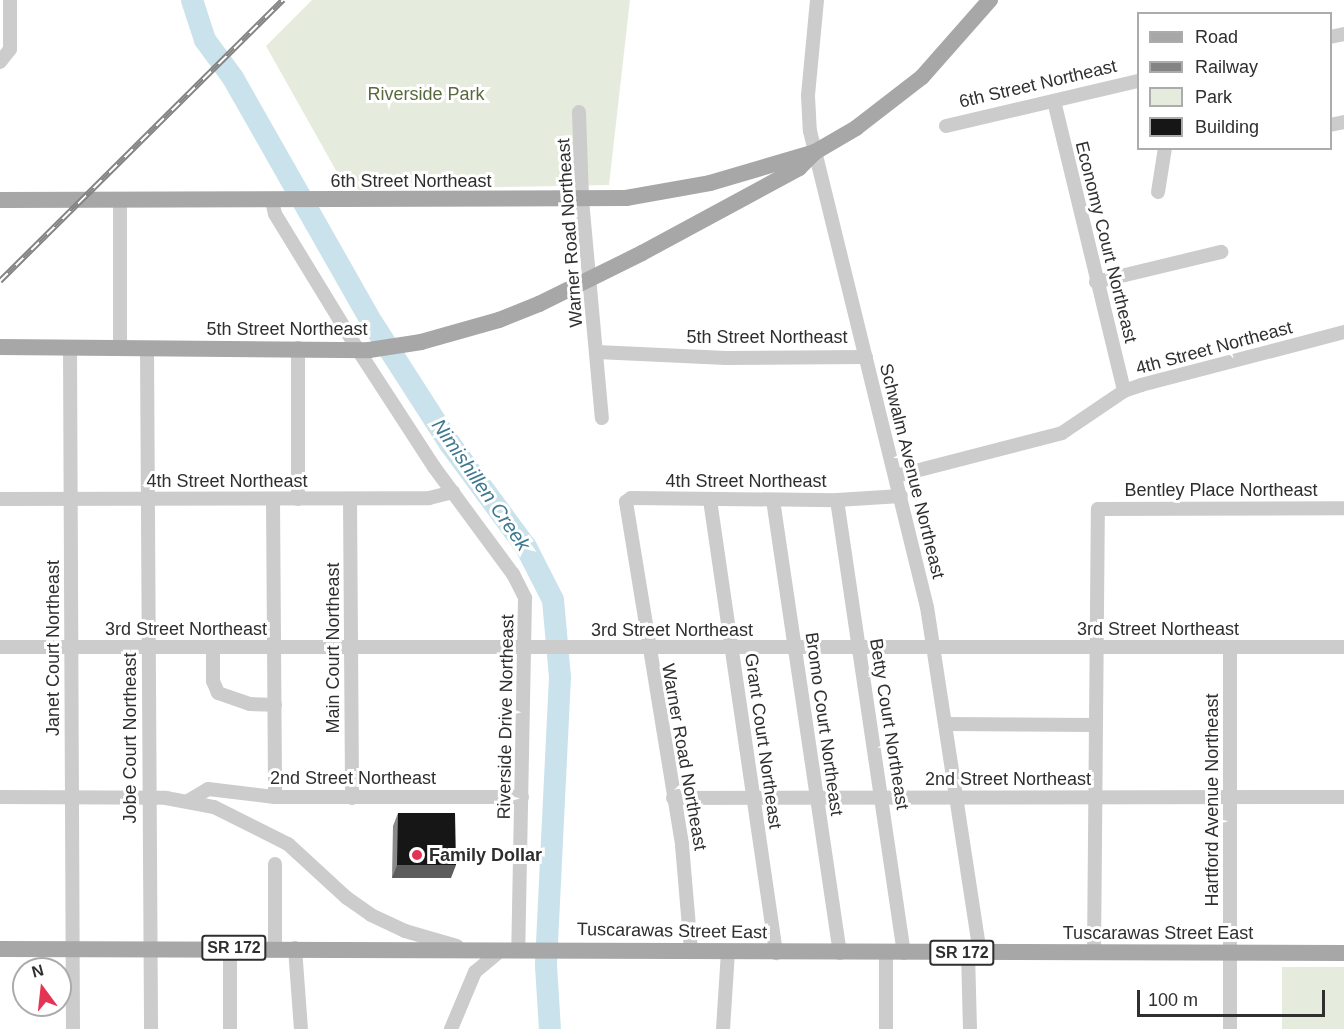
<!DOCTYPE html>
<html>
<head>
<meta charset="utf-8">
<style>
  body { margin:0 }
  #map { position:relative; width:1344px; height:1029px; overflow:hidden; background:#fff; font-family:Arial,sans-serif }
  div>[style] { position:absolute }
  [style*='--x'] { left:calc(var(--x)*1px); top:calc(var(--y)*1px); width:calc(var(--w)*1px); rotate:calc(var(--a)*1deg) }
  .green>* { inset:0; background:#e6ecdd }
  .river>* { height:22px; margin:-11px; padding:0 11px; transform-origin:11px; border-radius:11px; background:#c9e2eb }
  .minor>* { height:14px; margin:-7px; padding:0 7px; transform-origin:7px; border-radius:7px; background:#ccc }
  .major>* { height:16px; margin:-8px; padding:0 8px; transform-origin:8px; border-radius:8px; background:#a7a7a7 }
  .rail>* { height:6px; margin-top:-3px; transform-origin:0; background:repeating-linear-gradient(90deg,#fff 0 11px,#848484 0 22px); box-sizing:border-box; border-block:2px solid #848484 }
  .wall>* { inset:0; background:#8a8a8a }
  .shaded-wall>* { inset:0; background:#5c5c5c }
  .building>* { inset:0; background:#161616 }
  .dots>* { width:16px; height:16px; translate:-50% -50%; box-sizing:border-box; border:3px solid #fff; border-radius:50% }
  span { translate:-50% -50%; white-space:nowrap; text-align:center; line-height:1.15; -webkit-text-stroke:6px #fff; paint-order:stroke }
  .shield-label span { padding:2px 4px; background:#fff; border:2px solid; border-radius:4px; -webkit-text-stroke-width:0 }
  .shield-label { font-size:16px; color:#2f2f2f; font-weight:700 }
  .street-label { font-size:18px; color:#2f2f2f }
  .park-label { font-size:18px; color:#576a3d }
  .poi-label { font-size:18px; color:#2f2f2f; font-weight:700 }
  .left { translate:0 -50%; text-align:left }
  .water-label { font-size:20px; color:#3e7990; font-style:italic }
  .legend { position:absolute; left:1137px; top:12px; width:195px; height:138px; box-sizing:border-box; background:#fff; border:2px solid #acacac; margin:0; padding:8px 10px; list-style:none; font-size:18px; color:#2f2f2f }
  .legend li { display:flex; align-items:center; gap:12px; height:30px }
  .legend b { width:30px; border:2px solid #acacac }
  .north { position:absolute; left:12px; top:957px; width:60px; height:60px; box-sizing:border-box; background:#fff; border:2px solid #acacac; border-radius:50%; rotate:345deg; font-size:16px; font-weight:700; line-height:24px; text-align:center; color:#2f2f2f }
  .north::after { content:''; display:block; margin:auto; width:21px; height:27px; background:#e33453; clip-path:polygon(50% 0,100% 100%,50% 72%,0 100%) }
  .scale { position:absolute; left:1137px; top:990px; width:188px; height:27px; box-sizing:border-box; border:3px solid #2f2f2f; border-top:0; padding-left:8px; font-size:18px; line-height:21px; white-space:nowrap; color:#2f2f2f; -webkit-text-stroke:4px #fff; paint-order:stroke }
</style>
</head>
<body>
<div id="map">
  <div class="green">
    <i style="clip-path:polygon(312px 0,630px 0,609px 185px,347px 190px,266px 46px)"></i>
    <i style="clip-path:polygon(1282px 967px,1344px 967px,1344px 1029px,1282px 1029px)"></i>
  </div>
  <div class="river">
    <i style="--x:192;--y:0;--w:42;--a:72"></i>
    <i style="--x:205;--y:40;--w:47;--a:53.6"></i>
    <i style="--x:233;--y:78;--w:283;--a:60.4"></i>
    <i style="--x:373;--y:324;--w:143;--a:57.3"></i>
    <i style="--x:450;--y:444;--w:128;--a:53.6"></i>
    <i style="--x:526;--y:547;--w:59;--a:63"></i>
    <i style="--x:553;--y:600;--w:77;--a:84.8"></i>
    <i style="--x:560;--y:677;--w:289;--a:92.8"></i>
    <i style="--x:546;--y:966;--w:63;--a:86.4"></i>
  </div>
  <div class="minor">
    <i style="--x:817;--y:0;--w:96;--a:95.4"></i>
    <i style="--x:808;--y:96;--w:35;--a:87"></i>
    <i style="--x:810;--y:131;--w:490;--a:76.2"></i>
    <i style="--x:927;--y:607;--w:350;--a:81.3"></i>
    <i style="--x:1330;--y:37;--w:14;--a:-12"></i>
    <i style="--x:0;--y:62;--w:16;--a:-52"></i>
    <i style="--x:10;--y:49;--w:49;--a:-90"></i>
    <i style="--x:1054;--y:101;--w:298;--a:76.4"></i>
    <i style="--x:579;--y:112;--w:88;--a:88"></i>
    <i style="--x:582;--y:200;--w:219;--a:84.8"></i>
    <i style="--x:1330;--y:125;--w:14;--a:-12"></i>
    <i style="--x:946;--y:126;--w:197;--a:-13.2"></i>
    <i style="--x:1158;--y:192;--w:45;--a:-81"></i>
    <i style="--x:120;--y:200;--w:148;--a:90"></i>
    <i style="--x:272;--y:201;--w:13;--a:77"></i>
    <i style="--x:275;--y:214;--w:159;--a:58.6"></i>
    <i style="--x:358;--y:350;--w:140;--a:57"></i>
    <i style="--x:434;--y:467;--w:133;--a:53.6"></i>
    <i style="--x:513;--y:574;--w:27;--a:63"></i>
    <i style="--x:525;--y:598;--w:350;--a:91.1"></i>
    <i style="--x:1096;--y:282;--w:129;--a:-13.5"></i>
    <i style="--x:70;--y:347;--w:682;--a:89.75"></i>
    <i style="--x:147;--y:348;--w:681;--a:89.66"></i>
    <i style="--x:597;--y:352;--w:129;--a:2.7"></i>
    <i style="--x:726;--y:358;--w:140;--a:-0.4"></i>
    <i style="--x:896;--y:476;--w:171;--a:-14.5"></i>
    <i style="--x:1062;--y:433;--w:75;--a:-34.1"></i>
    <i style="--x:1124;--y:391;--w:18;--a:-19"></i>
    <i style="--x:1141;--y:385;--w:210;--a:-14.6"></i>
    <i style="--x:0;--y:499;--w:429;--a:-0.1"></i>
    <i style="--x:429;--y:498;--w:25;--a:-14"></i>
    <i style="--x:273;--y:499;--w:298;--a:89.6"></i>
    <i style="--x:298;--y:499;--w:151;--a:-90"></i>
    <i style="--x:350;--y:499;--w:299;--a:89.6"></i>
    <i style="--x:710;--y:500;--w:458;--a:81.7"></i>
    <i style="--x:773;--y:500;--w:458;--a:81.6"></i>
    <i style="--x:837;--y:500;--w:458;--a:81.6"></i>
    <i style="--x:0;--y:647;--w:1344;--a:0"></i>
    <i style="--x:213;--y:647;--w:34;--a:90"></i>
    <i style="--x:213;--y:681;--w:13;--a:67"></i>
    <i style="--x:218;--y:693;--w:34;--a:19"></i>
    <i style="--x:250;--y:704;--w:25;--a:2"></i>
    <i style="--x:1230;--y:647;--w:382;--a:90"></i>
    <i style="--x:946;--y:724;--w:149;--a:0.4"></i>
    <i style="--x:0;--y:797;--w:166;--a:0.3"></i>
    <i style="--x:166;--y:798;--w:49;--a:10.6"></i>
    <i style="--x:214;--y:807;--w:83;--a:26.6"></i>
    <i style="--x:288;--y:844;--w:80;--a:42.5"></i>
    <i style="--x:347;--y:898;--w:29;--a:35"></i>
    <i style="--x:371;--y:915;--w:38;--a:25"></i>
    <i style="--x:405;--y:931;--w:54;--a:16.1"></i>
    <i style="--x:673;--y:798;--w:671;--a:-0.09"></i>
    <i style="--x:188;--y:801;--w:23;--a:-31"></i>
    <i style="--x:208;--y:789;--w:67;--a:6.8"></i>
    <i style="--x:275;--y:797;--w:247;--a:0"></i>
    <i style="--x:275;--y:864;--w:84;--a:90"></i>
    <i style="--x:295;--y:948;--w:81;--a:85.8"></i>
    <i style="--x:691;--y:950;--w:106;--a:-94.9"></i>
    <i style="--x:682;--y:844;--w:347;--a:-99.3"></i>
    <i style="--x:626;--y:502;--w:6;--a:-39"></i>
    <i style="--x:631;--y:498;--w:206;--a:0.6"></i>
    <i style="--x:837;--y:500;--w:64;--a:-3.6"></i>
    <i style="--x:968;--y:953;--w:76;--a:88.5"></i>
    <i style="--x:1094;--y:953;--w:444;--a:-89.5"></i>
    <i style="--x:1098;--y:509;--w:246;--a:-0.2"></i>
    <i style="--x:230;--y:1029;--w:81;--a:-90"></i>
    <i style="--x:451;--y:1029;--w:62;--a:-67.2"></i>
    <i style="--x:475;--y:972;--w:34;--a:-40"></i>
    <i style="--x:723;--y:1029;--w:78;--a:-86.3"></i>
    <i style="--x:886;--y:1029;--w:76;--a:-90"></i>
  </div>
  <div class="major">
    <i style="--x:0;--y:200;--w:626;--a:-0.18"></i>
    <i style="--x:626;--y:198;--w:85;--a:-10.1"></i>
    <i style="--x:710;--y:183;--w:109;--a:-16.4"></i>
    <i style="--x:0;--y:347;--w:369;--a:0.5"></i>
    <i style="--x:369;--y:350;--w:53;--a:-8.7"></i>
    <i style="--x:421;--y:342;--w:81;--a:-15.8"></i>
    <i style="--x:499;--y:320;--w:43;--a:-21.8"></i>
    <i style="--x:539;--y:304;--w:115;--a:-26.3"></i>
    <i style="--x:642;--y:253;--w:179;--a:-28.4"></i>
    <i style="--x:799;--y:168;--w:23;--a:-45"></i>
    <i style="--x:815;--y:152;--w:48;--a:-30.3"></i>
    <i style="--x:856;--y:128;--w:83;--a:-37.7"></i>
    <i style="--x:922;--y:77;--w:103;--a:-48.6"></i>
    <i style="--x:0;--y:949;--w:1344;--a:0.17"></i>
  </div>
  <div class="rail">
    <i style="--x:0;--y:281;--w:399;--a:-44.8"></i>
  </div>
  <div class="wall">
    <i style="clip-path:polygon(398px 813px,451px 878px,392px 878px,393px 826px)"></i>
  </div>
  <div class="shaded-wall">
    <i style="clip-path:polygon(397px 865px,456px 865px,451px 878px,392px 878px)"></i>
  </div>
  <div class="building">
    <i style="clip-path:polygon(398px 813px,455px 813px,456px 865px,397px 865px)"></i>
  </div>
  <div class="dots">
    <i style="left:417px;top:855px;background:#e33453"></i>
  </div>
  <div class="shield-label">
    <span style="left:234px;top:948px">SR 172</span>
    <span style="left:962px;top:953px">SR 172</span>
  </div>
  <div class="street-label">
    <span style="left:1038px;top:84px;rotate:-13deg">6th Street Northeast</span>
    <span style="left:411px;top:181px">6th Street Northeast</span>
    <span style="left:570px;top:233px;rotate:-94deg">Warner Road Northeast</span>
    <span style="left:1106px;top:242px;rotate:76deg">Economy Court Northeast</span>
    <span style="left:287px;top:329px">5th Street Northeast</span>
    <span style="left:767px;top:337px">5th Street Northeast</span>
    <span style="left:1214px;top:348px;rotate:-15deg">4th Street Northeast</span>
    <span style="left:912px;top:471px;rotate:76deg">Schwalm Avenue Northeast</span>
    <span style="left:227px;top:481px">4th Street Northeast</span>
    <span style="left:746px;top:481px">4th Street Northeast</span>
    <span style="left:1221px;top:490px">Bentley Place Northeast</span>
    <span style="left:186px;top:629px">3rd Street Northeast</span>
    <span style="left:1158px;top:629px">3rd Street Northeast</span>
    <span style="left:672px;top:630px">3rd Street Northeast</span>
    <span style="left:53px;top:648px;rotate:-90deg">Janet Court Northeast</span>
    <span style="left:333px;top:648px;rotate:-90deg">Main Court Northeast</span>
    <span style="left:506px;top:717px;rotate:-89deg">Riverside Drive Northeast</span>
    <span style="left:824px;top:724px;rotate:82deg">Bromo Court Northeast</span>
    <span style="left:889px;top:724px;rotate:81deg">Betty Court Northeast</span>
    <span style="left:130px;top:738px;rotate:-90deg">Jobe Court Northeast</span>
    <span style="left:763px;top:741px;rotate:82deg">Grant Court Northeast</span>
    <span style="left:684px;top:757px;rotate:80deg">Warner Road Northeast</span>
    <span style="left:353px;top:778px">2nd Street Northeast</span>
    <span style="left:1008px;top:779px">2nd Street Northeast</span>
    <span style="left:1212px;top:800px;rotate:-90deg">Hartford Avenue Northeast</span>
    <span style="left:672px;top:931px;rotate:1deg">Tuscarawas Street East</span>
    <span style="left:1158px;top:933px">Tuscarawas Street East</span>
  </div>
  <div class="park-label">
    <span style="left:426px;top:94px">Riverside Park</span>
  </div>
  <div class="poi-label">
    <span class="left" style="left:429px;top:855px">Family Dollar</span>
  </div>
  <div class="water-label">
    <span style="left:481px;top:485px;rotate:55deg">Nimishillen Creek</span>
  </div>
  <ul class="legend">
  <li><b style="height:8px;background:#a7a7a7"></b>Road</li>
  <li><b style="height:8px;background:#848484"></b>Railway</li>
  <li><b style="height:16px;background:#e6ecdd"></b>Park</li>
  <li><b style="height:16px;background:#161616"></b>Building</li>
  </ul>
  <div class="north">N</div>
  <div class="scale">100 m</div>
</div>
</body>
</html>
